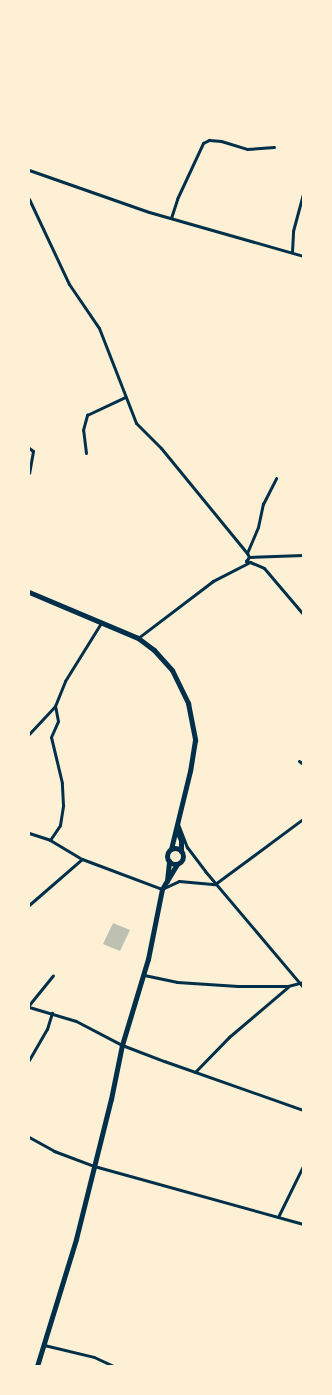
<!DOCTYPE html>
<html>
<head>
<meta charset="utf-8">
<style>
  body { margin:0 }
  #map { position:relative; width:332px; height:1395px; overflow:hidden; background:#fdf0d5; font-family:"Nunito Sans",sans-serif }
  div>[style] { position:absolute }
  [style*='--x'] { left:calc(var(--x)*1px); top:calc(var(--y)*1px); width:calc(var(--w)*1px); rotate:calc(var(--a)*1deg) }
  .building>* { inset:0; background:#bec0b2 }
  .minor>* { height:3px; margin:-1.5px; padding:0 1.5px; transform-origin:1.5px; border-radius:1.5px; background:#003049 }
  .trunk>* { height:5px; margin:-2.5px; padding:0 2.5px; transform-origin:2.5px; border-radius:2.5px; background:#003049 }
  .trunk>.ring { margin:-2.5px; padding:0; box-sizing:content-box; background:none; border:5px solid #003049; border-radius:50% }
  span { translate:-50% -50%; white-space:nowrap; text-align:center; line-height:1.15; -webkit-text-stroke:3px #fdf0d5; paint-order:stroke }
  .frame { position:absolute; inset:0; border:30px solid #fdf0d5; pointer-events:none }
</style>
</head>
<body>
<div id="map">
  <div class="building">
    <i style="clip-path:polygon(113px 923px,130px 930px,120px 951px,103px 944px)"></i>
  </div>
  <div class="minor">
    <i style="--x:29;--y:170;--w:127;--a:19.3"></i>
    <i style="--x:149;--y:212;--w:160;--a:15.9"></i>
    <i style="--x:29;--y:199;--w:94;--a:64.8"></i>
    <i style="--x:69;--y:284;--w:53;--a:55.7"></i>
    <i style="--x:99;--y:328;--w:102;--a:68.7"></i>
    <i style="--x:136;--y:423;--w:35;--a:45"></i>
    <i style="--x:161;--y:448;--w:136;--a:50.7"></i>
    <i style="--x:247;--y:553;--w:4;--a:63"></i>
    <i style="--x:249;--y:557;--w:5;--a:127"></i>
    <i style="--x:246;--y:561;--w:4;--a:14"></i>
    <i style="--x:250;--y:562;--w:42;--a:152.8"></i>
    <i style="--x:213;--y:581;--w:94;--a:142.8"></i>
    <i style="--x:171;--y:218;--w:20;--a:-72"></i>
    <i style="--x:177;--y:199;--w:62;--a:-65.1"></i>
    <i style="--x:203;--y:143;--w:7;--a:-27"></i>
    <i style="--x:209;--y:140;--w:12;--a:5"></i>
    <i style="--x:221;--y:141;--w:27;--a:17"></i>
    <i style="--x:247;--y:149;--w:27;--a:-4"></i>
    <i style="--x:292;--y:252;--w:21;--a:-87"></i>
    <i style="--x:293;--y:231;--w:38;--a:-75"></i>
    <i style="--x:29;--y:448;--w:5;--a:37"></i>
    <i style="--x:33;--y:451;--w:22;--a:100"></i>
    <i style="--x:86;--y:453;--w:23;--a:-97"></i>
    <i style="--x:83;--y:430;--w:16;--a:-75"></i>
    <i style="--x:87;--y:415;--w:42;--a:-25.3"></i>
    <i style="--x:247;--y:553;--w:28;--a:-67"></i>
    <i style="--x:258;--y:527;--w:24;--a:-78"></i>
    <i style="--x:263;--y:504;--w:29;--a:-63"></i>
    <i style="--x:249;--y:557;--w:54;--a:-2.1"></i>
    <i style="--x:250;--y:562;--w:15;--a:23"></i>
    <i style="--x:264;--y:568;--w:60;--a:49.7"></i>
    <i style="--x:29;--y:734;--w:38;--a:-47"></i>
    <i style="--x:55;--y:706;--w:27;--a:-68"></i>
    <i style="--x:65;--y:681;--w:68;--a:-58.2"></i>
    <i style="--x:299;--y:761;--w:5;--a:37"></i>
    <i style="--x:178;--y:824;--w:25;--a:69"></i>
    <i style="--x:187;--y:847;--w:30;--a:53"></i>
    <i style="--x:205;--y:871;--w:152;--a:49.8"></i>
    <i style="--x:29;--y:833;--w:22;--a:18"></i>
    <i style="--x:50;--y:840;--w:37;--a:31"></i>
    <i style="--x:82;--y:859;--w:85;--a:20.6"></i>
    <i style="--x:162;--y:889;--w:19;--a:-25"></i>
    <i style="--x:179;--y:881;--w:36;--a:5"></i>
    <i style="--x:215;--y:884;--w:109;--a:-36.5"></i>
    <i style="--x:50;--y:840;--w:18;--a:-56"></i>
    <i style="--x:60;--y:825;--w:20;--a:-81"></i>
    <i style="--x:63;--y:805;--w:22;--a:-93"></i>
    <i style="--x:62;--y:783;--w:47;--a:-103.4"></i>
    <i style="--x:51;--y:737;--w:17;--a:-66"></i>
    <i style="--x:58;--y:721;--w:15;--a:-101"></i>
    <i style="--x:29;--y:905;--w:70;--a:-41"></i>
    <i style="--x:144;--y:975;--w:34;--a:12"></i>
    <i style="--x:177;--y:982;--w:61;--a:3.8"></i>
    <i style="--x:238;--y:986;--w:50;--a:0"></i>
    <i style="--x:288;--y:986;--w:16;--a:-15"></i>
    <i style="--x:29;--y:1005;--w:38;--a:-51"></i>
    <i style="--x:29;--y:1007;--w:49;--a:16.6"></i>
    <i style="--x:76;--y:1021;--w:52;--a:27.6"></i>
    <i style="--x:122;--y:1045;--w:45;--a:20.9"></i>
    <i style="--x:164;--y:1061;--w:147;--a:19.4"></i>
    <i style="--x:29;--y:1060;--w:36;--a:-60"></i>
    <i style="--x:47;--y:1029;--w:17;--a:-73"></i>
    <i style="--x:195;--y:1072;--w:49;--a:-45.8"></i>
    <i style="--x:229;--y:1037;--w:77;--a:-40.3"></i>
    <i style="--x:29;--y:1137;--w:29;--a:29"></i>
    <i style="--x:54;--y:1151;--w:43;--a:20.6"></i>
    <i style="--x:94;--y:1166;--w:217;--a:15.5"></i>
    <i style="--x:278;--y:1217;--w:57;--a:-63.9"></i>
    <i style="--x:44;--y:1345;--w:51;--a:13.5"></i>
    <i style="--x:94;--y:1357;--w:21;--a:25"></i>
  </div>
  <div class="trunk">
    <i style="--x:29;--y:592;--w:118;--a:22.9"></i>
    <i style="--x:138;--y:638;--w:20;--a:37"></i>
    <i style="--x:154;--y:650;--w:27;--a:48"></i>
    <i style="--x:172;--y:670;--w:37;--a:64"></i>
    <i style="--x:188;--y:703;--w:38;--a:79"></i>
    <i style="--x:195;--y:740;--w:31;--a:99"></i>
    <i style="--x:190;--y:771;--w:80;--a:103.7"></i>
    <i style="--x:177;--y:831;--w:10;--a:66"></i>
    <i style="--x:181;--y:840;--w:11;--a:90"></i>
    <i class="ring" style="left:167px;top:848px;width:11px;height:11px"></i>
    <i style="--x:167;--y:881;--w:20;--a:-84"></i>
    <i style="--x:37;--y:1366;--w:133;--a:-72.9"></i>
    <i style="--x:76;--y:1239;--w:144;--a:-76"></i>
    <i style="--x:111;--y:1099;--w:55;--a:-78.5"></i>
    <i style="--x:122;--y:1045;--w:90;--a:-73.2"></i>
    <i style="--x:148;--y:959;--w:71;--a:-78.7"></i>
    <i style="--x:162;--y:889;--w:29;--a:-59"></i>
  </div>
  <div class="frame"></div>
</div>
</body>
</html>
